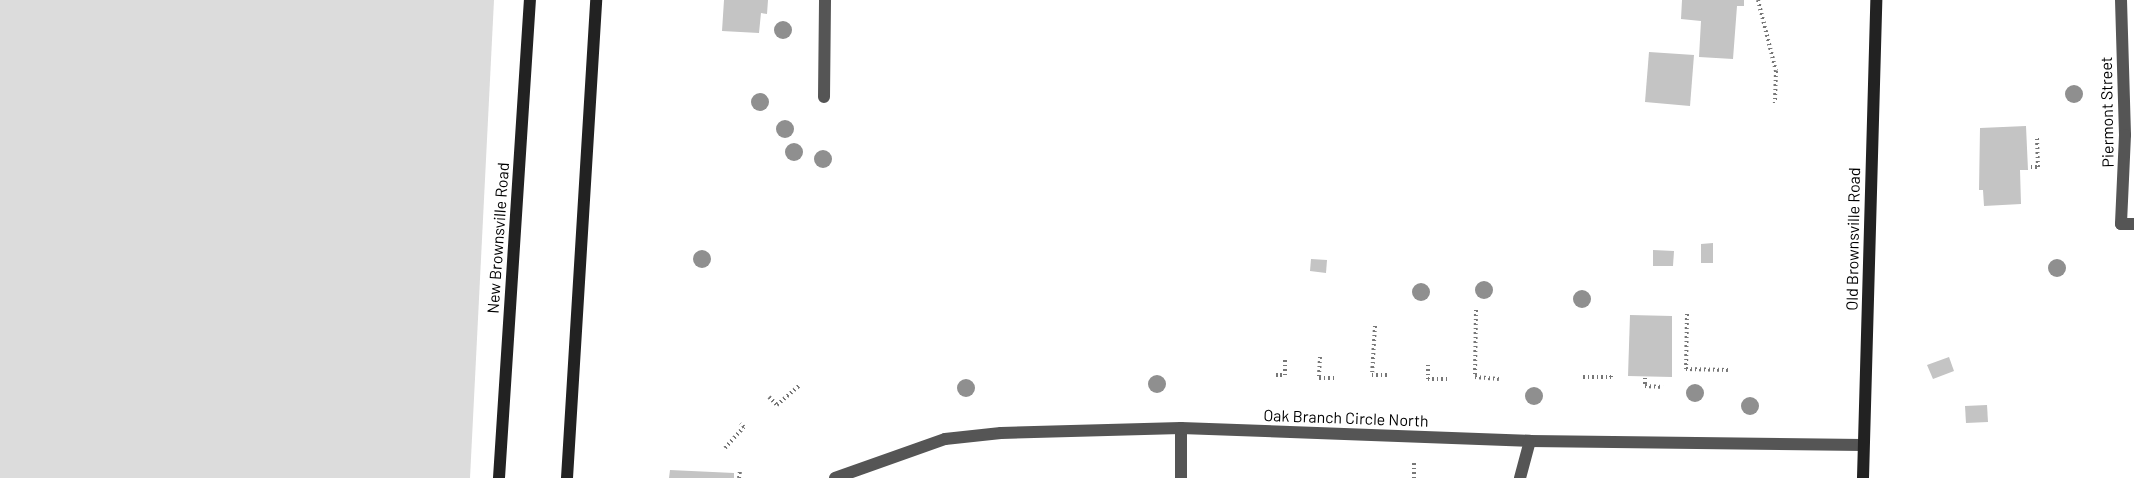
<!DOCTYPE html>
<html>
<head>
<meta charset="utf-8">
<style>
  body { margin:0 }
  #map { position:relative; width:2134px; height:478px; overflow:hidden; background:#fff; font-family:Barlow,sans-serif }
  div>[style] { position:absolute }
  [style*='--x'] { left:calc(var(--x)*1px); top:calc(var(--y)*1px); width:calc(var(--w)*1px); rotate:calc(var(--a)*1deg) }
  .green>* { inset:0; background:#dcdcdc }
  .building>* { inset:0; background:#c4c4c4 }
  .path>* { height:4px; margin-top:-2px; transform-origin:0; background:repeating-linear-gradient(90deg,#777 0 1.5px,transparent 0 4.5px) }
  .street>* { height:12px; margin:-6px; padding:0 6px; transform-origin:6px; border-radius:6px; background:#555 }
  .secondary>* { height:12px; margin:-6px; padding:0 6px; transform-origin:6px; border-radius:6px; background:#222 }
  .trees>* { width:18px; height:18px; margin:-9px; border-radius:50%; background:#8f8f8f }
  span { translate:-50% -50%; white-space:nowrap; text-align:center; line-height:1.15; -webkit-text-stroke:4.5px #fff; paint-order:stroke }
  .street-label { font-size:16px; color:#000 }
</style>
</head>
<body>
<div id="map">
  <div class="green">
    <i style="clip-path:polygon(0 0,494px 0,470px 478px,0 478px)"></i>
  </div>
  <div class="building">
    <i style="clip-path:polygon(724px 0,768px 0,767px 14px,761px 13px,759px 33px,722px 31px)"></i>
    <i style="clip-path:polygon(1682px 0,1744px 0,1744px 6px,1737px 6px,1733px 59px,1699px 57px,1701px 21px,1681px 19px)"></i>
    <i style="clip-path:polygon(1649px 52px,1694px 55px,1690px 106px,1645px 102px)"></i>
    <i style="clip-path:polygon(2026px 126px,2028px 170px,2020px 170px,2021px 204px,1984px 206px,1983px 190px,1979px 190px,1980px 128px)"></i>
    <i style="clip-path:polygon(1713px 243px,1713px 263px,1701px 263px,1701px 244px)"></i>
    <i style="clip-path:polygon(1653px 250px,1674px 251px,1673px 266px,1653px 266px)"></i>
    <i style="clip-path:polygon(1311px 259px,1327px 260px,1326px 273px,1310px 271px)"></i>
    <i style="clip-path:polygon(1630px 315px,1672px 316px,1672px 377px,1628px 376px)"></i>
    <i style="clip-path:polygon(1949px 357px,1954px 371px,1933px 379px,1927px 365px)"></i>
    <i style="clip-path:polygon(1987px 405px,1988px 422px,1966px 423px,1965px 406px)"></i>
    <i style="clip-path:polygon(670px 470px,734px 473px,734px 478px,669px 478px)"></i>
  </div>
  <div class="path">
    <i style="--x:1758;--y:0;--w:73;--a:75.8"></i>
    <i style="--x:1776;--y:71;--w:32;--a:92"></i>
    <i style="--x:2031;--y:167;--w:7;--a:0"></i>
    <i style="--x:2038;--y:167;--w:29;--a:-92"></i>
    <i style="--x:1476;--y:310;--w:67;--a:90.9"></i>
    <i style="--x:1475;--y:377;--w:24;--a:5"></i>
    <i style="--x:1687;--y:314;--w:55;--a:91"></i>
    <i style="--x:1686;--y:369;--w:42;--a:1.4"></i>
    <i style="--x:1375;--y:326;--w:49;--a:93.5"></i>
    <i style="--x:1372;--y:375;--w:15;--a:0"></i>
    <i style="--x:1320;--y:357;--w:21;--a:93"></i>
    <i style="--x:1319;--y:378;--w:18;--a:0"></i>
    <i style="--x:1428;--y:365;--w:14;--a:90"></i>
    <i style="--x:1428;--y:379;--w:19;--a:0"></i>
    <i style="--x:1276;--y:375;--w:9;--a:0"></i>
    <i style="--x:1285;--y:375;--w:16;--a:-90"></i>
    <i style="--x:1583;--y:377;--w:28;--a:0"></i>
    <i style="--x:1611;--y:377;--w:4;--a:-90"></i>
    <i style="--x:1645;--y:378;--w:8;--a:90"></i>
    <i style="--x:1645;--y:386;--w:18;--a:3"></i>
    <i style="--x:769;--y:397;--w:11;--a:45"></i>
    <i style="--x:777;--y:405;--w:30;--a:-41"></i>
    <i style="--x:725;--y:448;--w:28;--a:-48"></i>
    <i style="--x:744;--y:427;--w:5;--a:-143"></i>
    <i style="--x:1414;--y:463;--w:15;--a:90"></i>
    <i style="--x:739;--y:478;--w:7;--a:-82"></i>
  </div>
  <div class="street">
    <i style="--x:2121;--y:0;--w:135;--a:88.3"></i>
    <i style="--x:2125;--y:135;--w:89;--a:92.6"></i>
    <i style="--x:2121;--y:224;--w:13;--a:0"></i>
    <i style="--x:824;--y:97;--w:97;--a:-89.4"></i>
    <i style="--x:1181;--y:428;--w:50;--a:90"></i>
    <i style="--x:835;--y:478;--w:117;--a:-19.5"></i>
    <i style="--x:945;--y:439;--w:56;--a:-6.1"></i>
    <i style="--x:1001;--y:433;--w:180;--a:-1.6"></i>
    <i style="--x:1181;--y:428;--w:349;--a:2.1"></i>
    <i style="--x:1530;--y:441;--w:333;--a:0.7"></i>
    <i style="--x:1520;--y:478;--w:38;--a:-75"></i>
  </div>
  <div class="secondary">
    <i style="--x:499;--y:478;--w:479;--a:-86.3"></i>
    <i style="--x:567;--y:478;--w:479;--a:-86.5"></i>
    <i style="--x:1863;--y:478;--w:478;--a:-88.4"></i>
  </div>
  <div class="trees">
    <i style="left:783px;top:30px"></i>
    <i style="left:2074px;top:94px"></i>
    <i style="left:760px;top:102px"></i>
    <i style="left:785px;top:129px"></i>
    <i style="left:794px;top:152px"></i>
    <i style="left:823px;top:159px"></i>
    <i style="left:702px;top:259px"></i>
    <i style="left:2057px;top:268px"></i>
    <i style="left:1484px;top:290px"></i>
    <i style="left:1421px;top:292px"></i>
    <i style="left:1582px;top:299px"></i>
    <i style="left:1157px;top:384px"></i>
    <i style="left:966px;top:388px"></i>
    <i style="left:1695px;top:393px"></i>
    <i style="left:1534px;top:396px"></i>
    <i style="left:1750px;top:406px"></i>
  </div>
  <div class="street-label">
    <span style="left:2107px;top:112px;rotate:-91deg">Piermont Street</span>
    <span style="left:498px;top:238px;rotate:-86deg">New Brownsville Road</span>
    <span style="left:1853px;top:239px;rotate:-89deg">Old Brownsville Road</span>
    <span style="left:1346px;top:418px;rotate:2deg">Oak Branch Circle North</span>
  </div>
</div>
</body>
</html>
